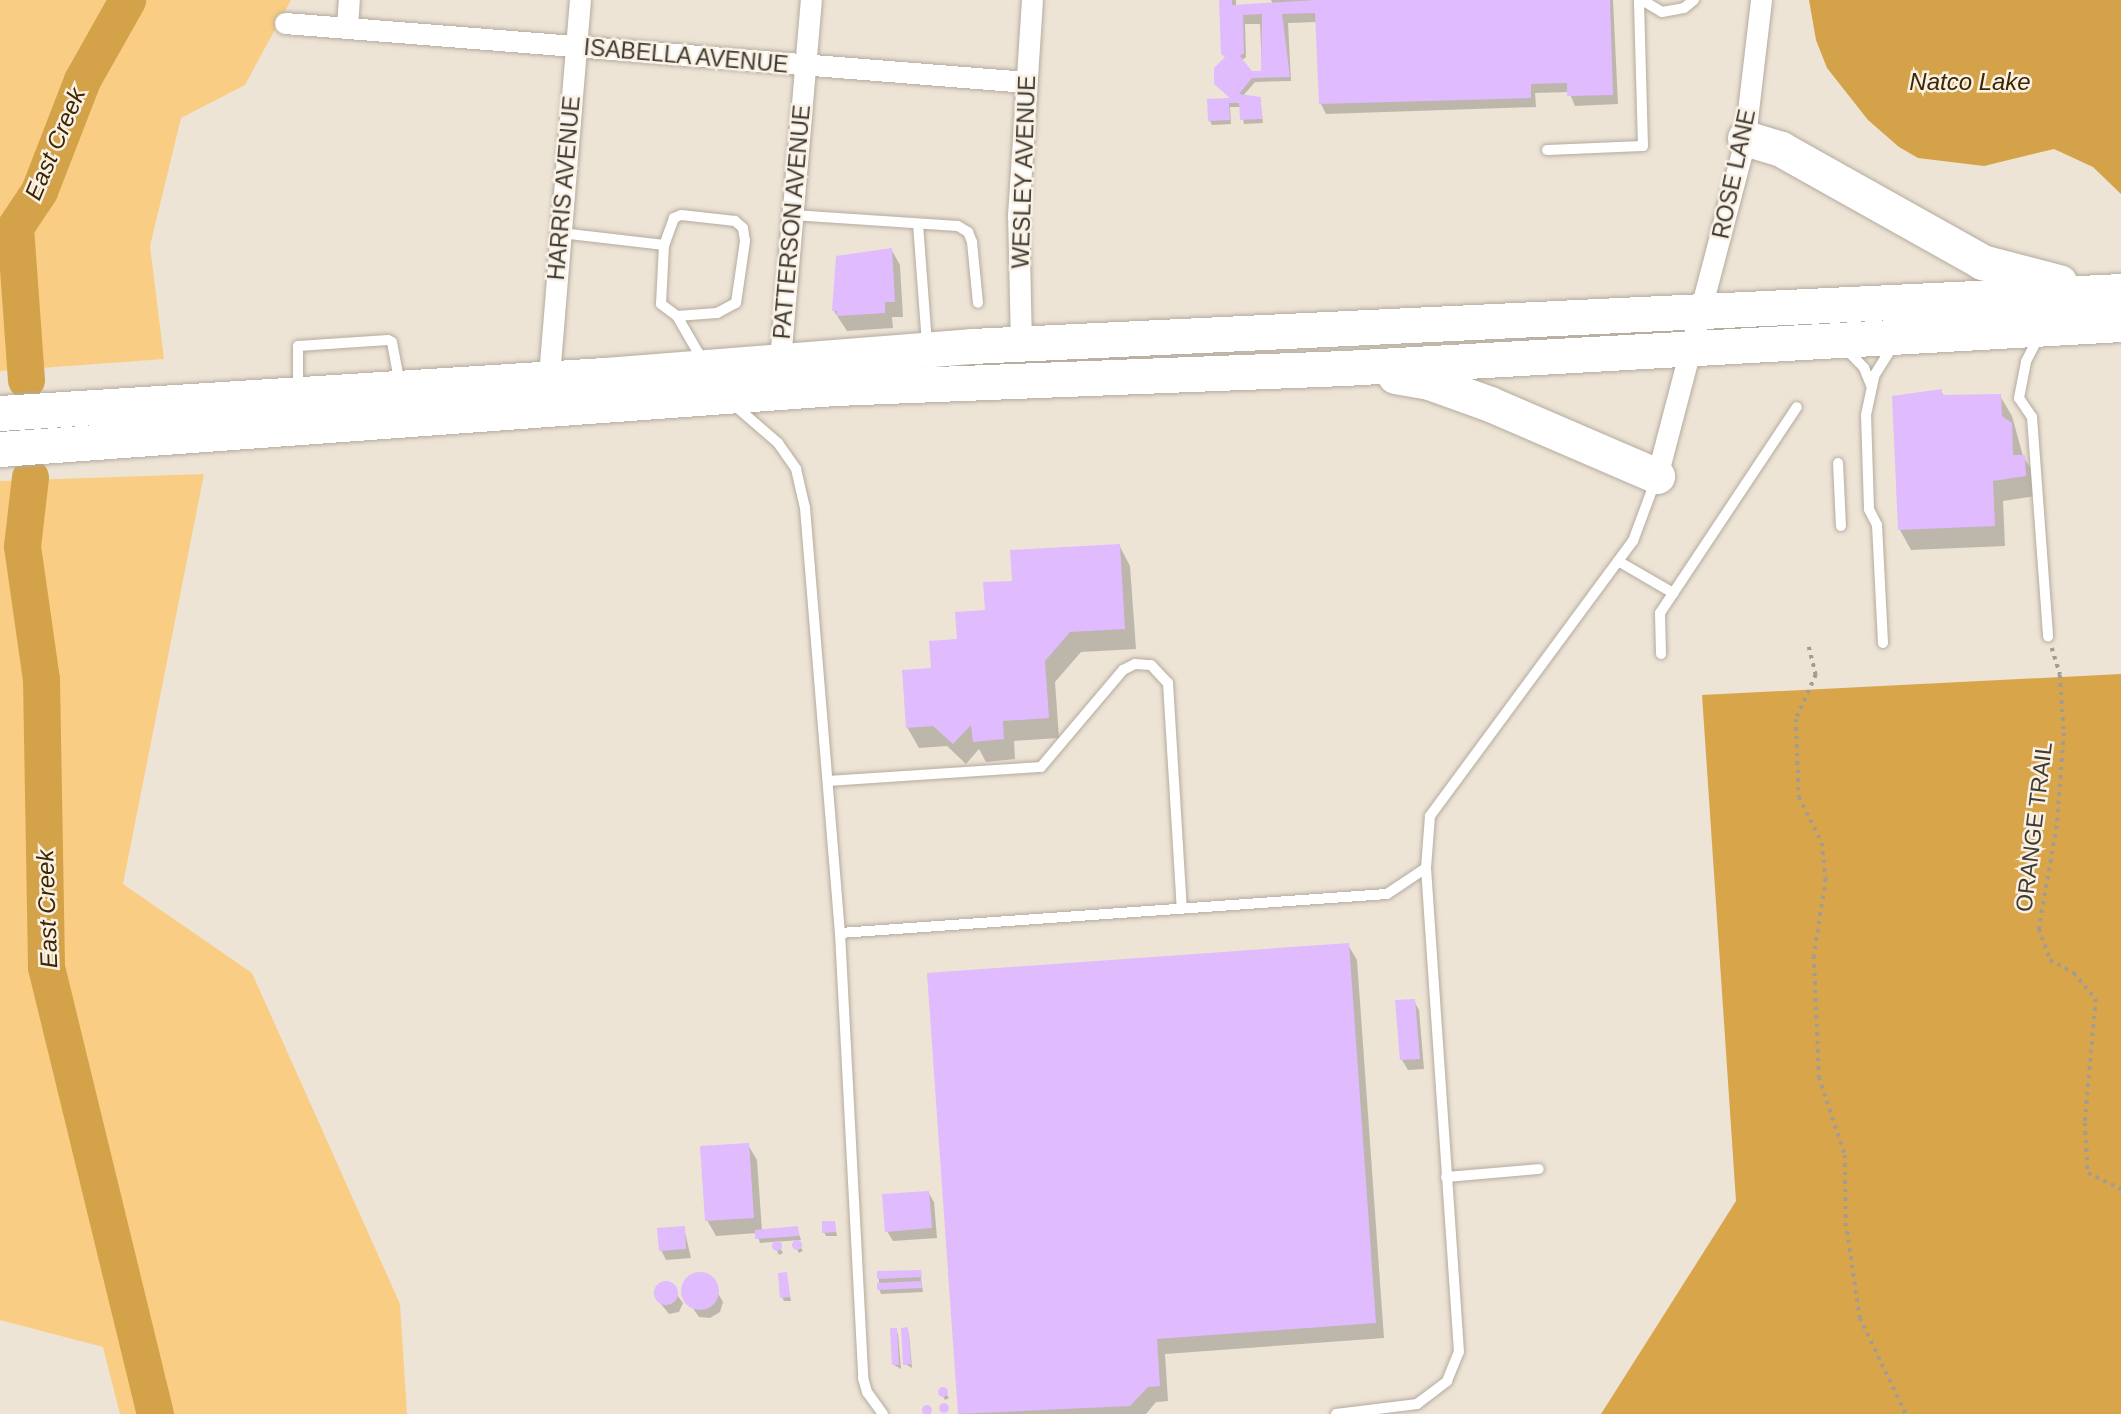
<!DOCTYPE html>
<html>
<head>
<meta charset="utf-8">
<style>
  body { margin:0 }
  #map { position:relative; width:2121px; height:1414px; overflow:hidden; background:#ede4d6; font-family:Arial,sans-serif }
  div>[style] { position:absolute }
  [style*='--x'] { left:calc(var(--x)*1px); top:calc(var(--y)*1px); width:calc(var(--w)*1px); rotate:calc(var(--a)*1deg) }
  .green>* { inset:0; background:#facd84 }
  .forest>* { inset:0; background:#d8a54b }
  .water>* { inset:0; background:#d4a248 }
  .shadow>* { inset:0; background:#0003 }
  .river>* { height:37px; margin:-18.5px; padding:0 18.5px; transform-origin:18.5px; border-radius:18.5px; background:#d4a248 }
  .building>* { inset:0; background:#e0bbfd }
  .round { border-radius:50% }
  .path>* { height:3.5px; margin-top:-1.75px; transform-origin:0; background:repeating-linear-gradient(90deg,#a29c91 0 3.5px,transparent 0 8.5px) }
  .roads { filter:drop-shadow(0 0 2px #b4ab9e) drop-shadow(0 0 2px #b4ab9e) }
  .service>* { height:10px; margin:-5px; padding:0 5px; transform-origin:5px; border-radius:5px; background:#fff }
  .minor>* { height:21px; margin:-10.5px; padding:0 10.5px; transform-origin:10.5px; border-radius:10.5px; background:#fff }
  .trunk>* { height:35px; margin:-17.5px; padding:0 17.5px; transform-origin:17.5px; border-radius:17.5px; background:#fff }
  span { translate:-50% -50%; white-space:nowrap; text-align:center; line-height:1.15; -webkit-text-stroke:5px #faf1e4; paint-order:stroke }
  .street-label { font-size:23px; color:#3e3b35 }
  .water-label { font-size:24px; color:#3b2700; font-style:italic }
</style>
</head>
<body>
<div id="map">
  <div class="green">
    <i style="clip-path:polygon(0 0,291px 0,245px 85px,181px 118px,150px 246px,164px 359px,0 371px)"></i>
    <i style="clip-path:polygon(204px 474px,123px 884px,252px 973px,400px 1304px,407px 1414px,120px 1414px,103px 1347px,0 1320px,0 481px)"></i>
  </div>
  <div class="forest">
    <i style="clip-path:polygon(2121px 674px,2121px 1414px,1601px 1414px,1736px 1201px,1702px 695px)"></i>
  </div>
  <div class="water">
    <i style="clip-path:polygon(1809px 0,2121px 0,2121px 194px,2093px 167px,2054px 149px,1984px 166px,1918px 158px,1899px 147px,1868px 120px,1827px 68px,1816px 40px)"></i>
  </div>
  <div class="shadow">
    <i style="clip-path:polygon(evenodd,1221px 0,1236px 0,1236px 6px,1273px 5px,1271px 0,1613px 0,1618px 104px,1575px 106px,1569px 92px,1535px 93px,1536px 107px,1326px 114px,1321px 104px,1317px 22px,1288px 23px,1291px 81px,1255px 82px,1242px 97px,1260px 99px,1263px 123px,1244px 124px,1241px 107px,1230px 107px,1231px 124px,1212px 125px,1210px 121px,1231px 99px,1216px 83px,1225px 58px,1221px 0,1245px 24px,1260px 24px,1262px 72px,1251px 73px,1241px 61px,1246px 57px,1245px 24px)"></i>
    <i style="clip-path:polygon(891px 249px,900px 265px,903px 317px,892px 317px,893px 328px,847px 331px,834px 311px)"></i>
    <i style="clip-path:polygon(1941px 391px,1944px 396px,2000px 396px,2012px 416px,2023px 456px,2036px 477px,2036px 496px,2003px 501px,2005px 546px,1911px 550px,1900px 530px)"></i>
    <i style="clip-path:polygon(1119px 545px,1130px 566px,1136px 649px,1081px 652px,1055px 682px,1059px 738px,1014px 741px,1015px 759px,986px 762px,979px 749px,966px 764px,947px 746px,919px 748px,907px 727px,933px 670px,1014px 582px)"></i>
    <i style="clip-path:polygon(1348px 945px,1357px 960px,1384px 1338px,1165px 1354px,1168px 1401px,1156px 1402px,1146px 1414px,960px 1414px,928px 974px)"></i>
    <i style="clip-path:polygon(1414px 1001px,1419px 1010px,1424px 1069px,1408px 1070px,1402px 1060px)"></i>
    <i style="clip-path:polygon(748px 1145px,757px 1160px,762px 1231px,797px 1228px,801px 1240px,760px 1243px,757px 1233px,716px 1236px,707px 1220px)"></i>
    <i style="clip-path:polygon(928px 1192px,934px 1202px,937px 1238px,893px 1241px,887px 1231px)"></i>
    <i style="clip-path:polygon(834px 1222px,837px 1236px,826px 1236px,824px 1232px)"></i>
    <i style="clip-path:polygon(684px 1228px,691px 1258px,666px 1260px,661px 1250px)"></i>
    <i style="clip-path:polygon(797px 1242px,803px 1251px,799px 1253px,794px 1244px)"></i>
    <i style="clip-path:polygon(777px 1243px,783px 1253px,779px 1255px,774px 1245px)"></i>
    <i style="clip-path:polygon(920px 1272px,923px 1292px,881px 1294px,879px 1289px,879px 1278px)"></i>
    <i style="clip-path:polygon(698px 1274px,708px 1276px,723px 1302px,720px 1312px,710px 1318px,699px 1317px,683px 1294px,684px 1283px)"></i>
    <i style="clip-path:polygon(786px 1274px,791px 1301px,784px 1301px,782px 1297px)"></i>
    <i style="clip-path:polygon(668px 1283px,683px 1303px,679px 1312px,669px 1314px,657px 1299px,659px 1285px)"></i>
    <i style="clip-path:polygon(907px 1329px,909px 1334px,912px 1368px,905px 1364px)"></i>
    <i style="clip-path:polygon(896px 1330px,898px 1334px,901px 1369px,894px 1365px)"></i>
    <i style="clip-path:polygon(943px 1389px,949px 1398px,945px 1400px,940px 1391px)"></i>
    <i style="clip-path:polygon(927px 1407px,930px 1413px,931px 1414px,926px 1414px)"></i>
  </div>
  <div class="river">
    <i style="--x:26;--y:380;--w:153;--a:-94.1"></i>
    <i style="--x:15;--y:227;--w:43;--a:-56.3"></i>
    <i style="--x:39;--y:191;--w:119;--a:-68.8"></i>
    <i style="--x:82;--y:80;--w:92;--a:-60.6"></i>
    <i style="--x:30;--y:477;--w:69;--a:96.6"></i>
    <i style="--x:22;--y:546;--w:134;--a:81.9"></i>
    <i style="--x:41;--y:679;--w:288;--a:89"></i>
    <i style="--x:46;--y:967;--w:460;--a:76.3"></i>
  </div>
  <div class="building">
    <i style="clip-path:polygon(evenodd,1219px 0,1232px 0,1232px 5px,1315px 0,1610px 0,1613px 95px,1567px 96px,1567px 83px,1531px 84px,1531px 98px,1319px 104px,1315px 13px,1282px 14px,1290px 77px,1252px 78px,1239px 94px,1261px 97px,1262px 119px,1240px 120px,1239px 103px,1229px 103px,1230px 120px,1208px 121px,1207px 99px,1230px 98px,1214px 84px,1214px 68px,1225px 57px,1221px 54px,1219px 0,1262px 14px,1261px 71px,1252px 71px,1240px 56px,1244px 53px,1243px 15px,1262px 14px)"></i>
    <i style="clip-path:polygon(892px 248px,895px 302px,885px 302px,885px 313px,837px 316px,837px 311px,832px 311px,836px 256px)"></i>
    <i style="clip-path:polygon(1942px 389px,1942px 395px,2001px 394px,2002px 416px,2012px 423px,2013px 455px,2025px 455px,2026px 476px,1993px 481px,1995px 526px,1898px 530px,1892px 396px)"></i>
    <i style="clip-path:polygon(1120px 544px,1125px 629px,1070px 632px,1045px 661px,1049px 718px,1003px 721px,1004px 739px,973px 742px,971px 725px,953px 744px,933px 726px,906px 728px,902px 670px,931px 668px,929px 641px,957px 639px,955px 612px,985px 610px,983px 582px,1012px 581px,1010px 550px)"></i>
    <i style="clip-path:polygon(1349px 943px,1376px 1323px,1157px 1339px,1160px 1386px,1148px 1387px,1130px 1406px,958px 1414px,927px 973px)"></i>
    <i style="clip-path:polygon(1415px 999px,1420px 1059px,1400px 1060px,1395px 1000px)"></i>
    <i style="clip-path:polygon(749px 1143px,754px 1218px,705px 1221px,700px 1146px)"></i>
    <i style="clip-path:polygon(929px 1191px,932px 1228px,885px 1232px,882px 1194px)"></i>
    <i style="clip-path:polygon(822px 1221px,835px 1221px,836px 1232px,822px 1233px)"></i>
    <i style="clip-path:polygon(685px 1226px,686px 1249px,659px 1251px,657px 1228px)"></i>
    <i style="clip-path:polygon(798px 1226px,799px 1236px,755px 1239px,755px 1230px)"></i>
    <i class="round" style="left:792px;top:1240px;width:10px;height:10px"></i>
    <i class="round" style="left:772px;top:1241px;width:10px;height:10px"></i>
    <i style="clip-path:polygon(921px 1270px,922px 1277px,877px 1279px,877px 1271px)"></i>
    <i style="clip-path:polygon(787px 1272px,790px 1297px,780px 1298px,778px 1273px)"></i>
    <i class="round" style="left:681px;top:1272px;width:38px;height:38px"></i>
    <i class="round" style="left:654px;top:1281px;width:24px;height:24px"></i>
    <i style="clip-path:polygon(921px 1281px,922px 1288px,877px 1290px,877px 1283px)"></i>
    <i style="clip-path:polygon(908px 1327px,911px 1364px,903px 1365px,901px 1328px)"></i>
    <i style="clip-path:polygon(890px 1328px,897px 1328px,899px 1365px,892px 1365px)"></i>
    <i class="round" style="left:938px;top:1387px;width:10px;height:10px"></i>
    <i class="round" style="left:939px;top:1403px;width:10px;height:10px"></i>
    <i class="round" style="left:922px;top:1405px;width:10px;height:10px"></i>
  </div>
  <div class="path">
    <i style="--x:1809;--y:647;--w:29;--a:76"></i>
    <i style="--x:1816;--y:675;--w:48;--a:114.4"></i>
    <i style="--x:1796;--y:719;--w:78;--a:87.8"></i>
    <i style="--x:1799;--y:797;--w:51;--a:63.4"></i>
    <i style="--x:1822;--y:843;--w:36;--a:84"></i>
    <i style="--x:1826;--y:879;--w:78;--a:98.9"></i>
    <i style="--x:1814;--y:956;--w:121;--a:87.6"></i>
    <i style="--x:1819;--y:1077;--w:82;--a:71.6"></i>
    <i style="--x:1845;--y:1155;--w:68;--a:89.2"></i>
    <i style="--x:1846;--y:1223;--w:96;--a:81.6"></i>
    <i style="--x:1860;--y:1318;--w:106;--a:64.4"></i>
    <i style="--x:2052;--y:648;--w:28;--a:73"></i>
    <i style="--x:2060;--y:675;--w:58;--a:86.1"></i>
    <i style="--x:2064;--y:733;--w:93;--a:94.3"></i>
    <i style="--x:2057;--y:826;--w:105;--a:99.9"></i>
    <i style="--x:2039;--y:929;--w:33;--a:70"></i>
    <i style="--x:2050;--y:960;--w:27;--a:28"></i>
    <i style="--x:2074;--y:973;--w:34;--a:50"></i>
    <i style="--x:2096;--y:999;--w:124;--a:95.1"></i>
    <i style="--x:2085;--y:1123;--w:50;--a:86.6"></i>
    <i style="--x:2088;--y:1173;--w:37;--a:26"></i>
  </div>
  <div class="roads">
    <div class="service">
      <i style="--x:1642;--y:0;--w:23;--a:31"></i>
      <i style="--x:1662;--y:12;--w:22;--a:-10"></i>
      <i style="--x:1684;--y:8;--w:13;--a:-39"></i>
      <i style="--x:1547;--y:150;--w:96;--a:-2.4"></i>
      <i style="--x:1643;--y:146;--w:146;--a:-91.6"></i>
      <i style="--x:793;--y:215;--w:165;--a:3.8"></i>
      <i style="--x:958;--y:226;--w:12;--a:31"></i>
      <i style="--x:968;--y:232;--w:11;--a:68"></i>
      <i style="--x:972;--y:242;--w:61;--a:84.4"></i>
      <i style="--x:918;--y:224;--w:120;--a:85.7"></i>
      <i style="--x:561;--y:233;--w:104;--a:6.6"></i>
      <i style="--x:677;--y:316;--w:40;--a:-4.3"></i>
      <i style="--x:717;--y:313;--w:21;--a:-28"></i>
      <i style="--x:736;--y:303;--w:63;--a:-81.7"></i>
      <i style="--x:745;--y:241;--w:13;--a:-99"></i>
      <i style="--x:743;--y:228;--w:11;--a:-139"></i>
      <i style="--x:735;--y:221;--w:54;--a:-173.7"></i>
      <i style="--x:681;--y:215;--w:8;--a:157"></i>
      <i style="--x:674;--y:218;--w:29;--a:110"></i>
      <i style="--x:664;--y:245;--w:59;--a:92.9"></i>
      <i style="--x:661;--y:304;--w:20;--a:37"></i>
      <i style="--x:677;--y:316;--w:52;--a:60"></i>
      <i style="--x:2039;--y:336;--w:29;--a:117"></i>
      <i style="--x:2026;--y:362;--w:37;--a:101"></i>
      <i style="--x:2019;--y:398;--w:23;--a:56"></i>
      <i style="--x:2032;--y:417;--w:220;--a:85.8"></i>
      <i style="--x:1845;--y:348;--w:28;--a:46"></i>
      <i style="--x:1864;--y:368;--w:18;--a:68"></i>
      <i style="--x:298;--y:390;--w:44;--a:-90"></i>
      <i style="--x:298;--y:346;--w:90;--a:-3.8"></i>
      <i style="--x:388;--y:340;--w:4;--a:27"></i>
      <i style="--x:392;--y:342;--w:44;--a:79.5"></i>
      <i style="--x:733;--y:404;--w:60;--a:40.9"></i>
      <i style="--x:778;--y:443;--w:32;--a:55"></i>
      <i style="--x:796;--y:469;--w:40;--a:77"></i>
      <i style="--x:805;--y:508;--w:426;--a:85.3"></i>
      <i style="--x:840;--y:933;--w:446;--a:87"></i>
      <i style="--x:863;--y:1378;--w:15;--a:74"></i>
      <i style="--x:867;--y:1392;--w:27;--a:54"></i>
      <i style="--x:1838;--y:463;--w:63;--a:87.3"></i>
      <i style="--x:1618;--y:561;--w:64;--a:30.2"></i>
      <i style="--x:1883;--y:643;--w:118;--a:-92.9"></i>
      <i style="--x:1877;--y:525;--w:18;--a:-117"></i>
      <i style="--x:1869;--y:509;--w:94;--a:-91.8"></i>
      <i style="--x:1866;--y:415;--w:40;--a:-78"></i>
      <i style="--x:1874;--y:376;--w:38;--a:-58"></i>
      <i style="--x:1661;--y:654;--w:41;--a:-91.4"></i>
      <i style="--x:1660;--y:613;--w:247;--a:-56.4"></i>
      <i style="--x:829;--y:781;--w:212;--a:-3.8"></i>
      <i style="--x:1041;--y:767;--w:127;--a:-49.8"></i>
      <i style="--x:1123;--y:670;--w:13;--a:-27"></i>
      <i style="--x:1135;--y:664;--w:16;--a:4"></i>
      <i style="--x:1151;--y:665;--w:25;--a:47"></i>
      <i style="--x:1168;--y:683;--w:226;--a:86.5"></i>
      <i style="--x:840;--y:933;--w:548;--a:-4.08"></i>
      <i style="--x:1387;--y:894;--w:47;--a:-33.7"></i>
      <i style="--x:1426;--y:868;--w:52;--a:-85.6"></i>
      <i style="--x:1430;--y:816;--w:342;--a:-53.6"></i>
      <i style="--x:1633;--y:541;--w:66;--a:-69.6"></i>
      <i style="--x:1446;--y:1177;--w:93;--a:-4.9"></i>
      <i style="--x:1336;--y:1414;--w:82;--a:-7"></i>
      <i style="--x:1417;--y:1404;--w:38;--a:-37"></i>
      <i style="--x:1447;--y:1381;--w:31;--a:-68"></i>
      <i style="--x:1459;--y:1352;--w:485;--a:-93.9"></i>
    </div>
    <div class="minor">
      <i style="--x:285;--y:23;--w:743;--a:4.55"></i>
      <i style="--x:347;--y:26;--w:26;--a:-86"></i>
      <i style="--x:1021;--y:344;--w:128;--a:-91.3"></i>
      <i style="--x:1018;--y:216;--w:216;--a:-86.3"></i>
      <i style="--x:780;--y:360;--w:361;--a:-85.1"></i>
      <i style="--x:549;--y:376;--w:377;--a:-85.3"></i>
      <i style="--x:1657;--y:476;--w:342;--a:-75.3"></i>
      <i style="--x:1744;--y:145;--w:146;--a:-83.3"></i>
    </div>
    <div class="trunk">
      <i style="--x:1745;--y:138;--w:38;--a:17"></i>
      <i style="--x:1781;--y:149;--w:231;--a:29.3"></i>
      <i style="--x:1982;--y:262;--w:80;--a:14.6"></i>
      <i style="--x:1395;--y:376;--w:35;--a:10"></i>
      <i style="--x:1429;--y:382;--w:65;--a:19.8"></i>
      <i style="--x:1490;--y:404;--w:182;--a:23.3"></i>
      <i style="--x:0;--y:413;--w:605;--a:-3.6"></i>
      <i style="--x:604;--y:375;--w:369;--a:-4.5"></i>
      <i style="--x:972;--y:346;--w:1150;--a:-2.74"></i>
      <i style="--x:0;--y:449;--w:837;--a:-4.18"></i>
      <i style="--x:835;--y:388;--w:509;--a:-2.25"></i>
      <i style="--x:1344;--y:368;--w:778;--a:-3.24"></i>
    </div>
  </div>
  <div class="street-label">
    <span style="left:686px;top:56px;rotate:5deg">ISABELLA AVENUE</span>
    <span style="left:1024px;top:172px;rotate:-88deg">WESLEY AVENUE</span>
    <span style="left:1734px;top:174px;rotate:-78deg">ROSE LANE</span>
    <span style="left:564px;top:188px;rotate:-85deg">HARRIS AVENUE</span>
    <span style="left:792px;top:222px;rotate:-85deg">PATTERSON AVENUE</span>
    <span style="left:2034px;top:827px;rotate:-83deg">ORANGE TRAIL</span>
  </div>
  <div class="water-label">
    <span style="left:1970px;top:82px">Natco Lake</span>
    <span style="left:55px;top:144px;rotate:-67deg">East Creek</span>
    <span style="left:47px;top:909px;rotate:-92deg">East Creek</span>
  </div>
</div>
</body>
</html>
